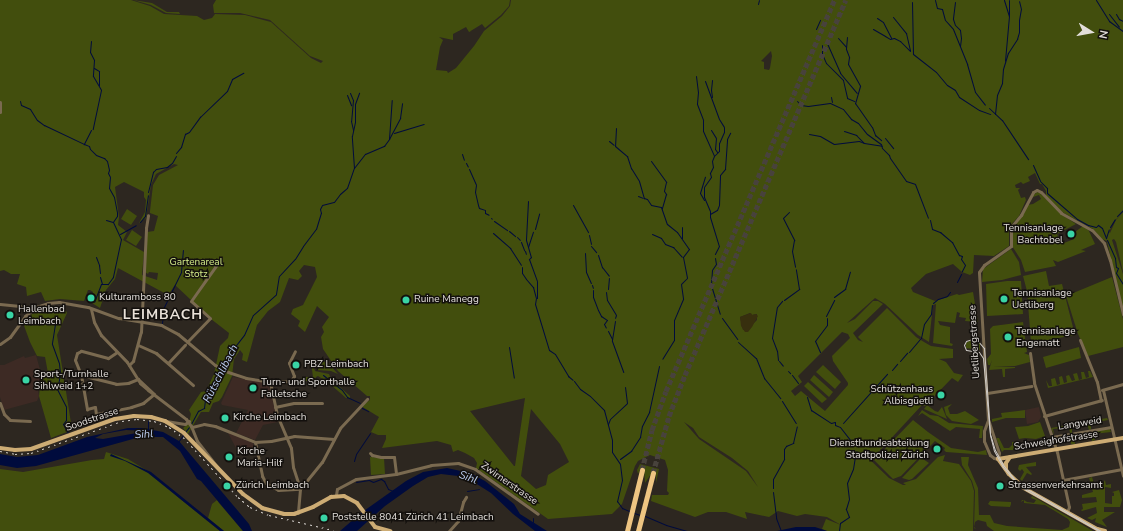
<!DOCTYPE html>
<html>
<head>
<meta charset="utf-8">
<style>
  body { margin:0 }
  #map { position:relative; width:1123px; height:531px; overflow:hidden; background:#2d2720; font-family:"Nunito Sans",sans-serif }
  div>[style] { position:absolute }
  [style*='--x'] { left:calc(var(--x)*1px); top:calc(var(--y)*1px); width:calc(var(--w)*1px); rotate:calc(var(--a)*1deg) }
  .education>* { inset:0; background:#3d2a24 }
  .green>* { inset:0; background:#424e0d }
  .sand>* { inset:0; background:#372f0e }
  .water>* { inset:0; background:#000b3d }
  .stream>* { height:1px; margin:-0.5px; padding:0 0.5px; transform-origin:0.5px; border-radius:0.5px; background:#000b3d }
  .highway-tunnel>* { height:5px; margin-top:-2.5px; transform-origin:0; background:repeating-linear-gradient(90deg,#48423c 0 5px,transparent 0 7.5px) }
  .minor>* { height:3px; margin:-1.5px; padding:0 1.5px; transform-origin:1.5px; border-radius:1.5px; background:#7a6a50 }
  .major>* { height:4px; margin:-2px; padding:0 2px; transform-origin:2px; border-radius:2px; background:#cdac74 }
  .highway>* { height:5px; margin:-2.5px; padding:0 2.5px; transform-origin:2.5px; border-radius:2.5px; background:#eec582 }
  .tram>* { height:1px; margin:-0.5px; padding:0 0.5px; transform-origin:0.5px; border-radius:0.5px; background:#cecac6 }
  .rail>* { height:1px; margin-top:-0.5px; transform-origin:0; background:repeating-linear-gradient(90deg,#cecac6 0 2px,transparent 0 6px) }
  .dots>* { width:11px; height:11px; translate:-50% -50%; box-sizing:border-box; border:2px solid #13100d; border-radius:50% }
  span { translate:-50% -50%; white-space:nowrap; text-align:center; line-height:1.15; -webkit-text-stroke:3px #13100d; paint-order:stroke }
  .poi-label { font-size:10px; color:#e2deda }
  .right { translate:-100% -50%; text-align:right }
  .left { translate:0 -50%; text-align:left }
  .park-label { font-size:10px; color:#d6ee8a }
  .street-label { font-size:10px; color:#e2deda }
  .water-label { font-size:11px; color:#bbcdef; font-style:italic }
  .district-label { font-size:14px; color:#e9e1d8; font-weight:700; letter-spacing:1px }
  .north { position:absolute; left:1071px; top:12px; width:40px; height:40px; -webkit-text-stroke:3px #13100d; paint-order:stroke; rotate:101deg; font-size:11px; font-weight:700; line-height:16px; text-align:center; color:#e2deda }
  .north::after { content:''; display:block; margin:auto; width:14px; height:18px; background:#e2deda; clip-path:polygon(50% 0,100% 100%,50% 72%,0 100%) }
</style>
</head>
<body>
<div id="map">
  <div class="education">
    <i style="clip-path:polygon(36px 355px,42px 377px,38px 390px,39px 396px,37px 401px,4px 410px,0 397px,0 365px,4px 365px,24px 356px,25px 358px)"></i>
    <i style="clip-path:polygon(233px 377px,266px 383px,269px 386px,278px 422px,263px 425px,255px 440px,236px 433px,248px 410px,222px 405px,221px 403px)"></i>
    <i style="clip-path:polygon(1039px 407px,1041px 417px,1038px 422px,1027px 424px,1025px 410px)"></i>
    <i style="clip-path:polygon(227px 431px,253px 443px,255px 453px,242px 454px,237px 450px)"></i>
  </div>
  <div class="green">
    <i style="clip-path:polygon(evenodd,0 0,131px 0,150px 6px,164px 14px,197px 16px,204px 20px,212px 18px,215px 14px,245px 15px,271px 22px,311px 58px,321px 63px,323px 61px,310px 56px,270px 20px,240px 13px,214px 13px,213px 5px,216px 0,510px 0,509px 6px,501px 15px,485px 28px,482px 24px,469px 32px,466px 27px,453px 34px,453px 40px,439px 37px,443px 40px,440px 47px,436px 70px,447px 71px,448px 73px,456px 68px,474px 46px,484px 31px,502px 16px,510px 6px,511px 0,1123px 0,1123px 211px,1113px 223px,1109px 232px,1110px 233px,1116px 220px,1123px 212px,1123px 272px,1116px 242px,1114px 239px,1112px 240px,1123px 274px,1123px 311px,1107px 241px,1102px 239px,1093px 229px,1062px 212px,1046px 196px,1046px 191px,1042px 184px,1040px 184px,1035px 173px,1028px 177px,1030px 181px,1023px 184px,1021px 182px,1015px 185px,1016px 188px,1020px 188px,1018px 190px,1021px 198px,1025px 197px,1026px 200px,1019px 216px,1009px 227px,1009px 246px,994px 256px,974px 255px,973px 273px,970px 275px,962px 272px,953px 264px,926px 274px,911px 288px,913px 292px,935px 301px,957px 294px,959px 295px,973px 292px,978px 322px,965px 321px,966px 318px,959px 317px,960px 313px,957px 312px,955px 323px,938px 321px,940px 325px,950px 327px,950px 343px,953px 344px,952px 346px,933px 343px,936px 304px,933px 305px,929px 342px,918px 335px,885px 304px,875px 298px,847px 323px,855px 319px,873px 301px,878px 301px,883px 304px,853px 333px,858px 340px,863px 342px,858px 337px,887px 308px,916px 337px,924px 342px,931px 346px,953px 349px,953px 358px,939px 359px,946px 362px,954px 373px,963px 375px,958px 382px,952px 378px,925px 406px,922px 405px,873px 458px,864px 451px,863px 453px,889px 478px,903px 485px,906px 485px,903px 483px,916px 479px,938px 457px,945px 455px,943px 461px,959px 464px,971px 481px,974px 491px,973px 531px,827px 531px,822px 529px,826px 519px,841px 525px,827px 517px,805px 514px,797px 516px,778px 511px,769px 517px,745px 512px,747px 519px,726px 512px,708px 512px,695px 517px,651px 501px,652px 495px,668px 495px,669px 493px,667px 491px,668px 470px,665px 460px,650px 455px,638px 461px,635px 466px,622px 504px,612px 514px,548px 519px,476px 468px,477px 463px,474px 458px,465px 453px,458px 450px,453px 452px,451px 445px,437px 441px,382px 448px,386px 439px,386px 435px,378px 435px,371px 432px,379px 417px,361px 406px,370px 400px,370px 396px,367px 396px,338px 371px,323px 349px,321px 337px,324px 332px,322px 327px,329px 317px,317px 306px,305px 332px,298px 326px,300px 321px,291px 314px,293px 309px,303px 305px,317px 277px,315px 267px,304px 265px,299px 271px,302px 276px,298px 280px,289px 278px,280px 302px,268px 311px,257px 325px,247px 362px,242px 360px,243px 354px,240px 350px,234px 359px,232px 376px,222px 397px,219px 401px,213px 403px,209px 412px,201px 412px,188px 434px,183px 428px,189px 423px,191px 414px,189px 410px,201px 392px,206px 391px,214px 374px,220px 346px,228px 338px,229px 333px,211px 319px,212px 318px,193px 302px,193px 300px,219px 262px,191px 300px,175px 285px,168px 295px,118px 268px,115px 279px,106px 290px,100px 308px,92px 303px,93px 292px,90px 290px,88px 290px,84px 301px,60px 299px,45px 301px,41px 292px,27px 296px,26px 287px,17px 284px,20px 274px,11px 274px,4px 270px,0 271px,0 0,771px 51px,772px 56px,770px 68px,769px 70px,764px 69px,764px 62px,761px 61px,771px 51px,0 0,174px 164px,178px 165px,159px 175px,153px 185px,150px 211px,150px 213px,158px 216px,154px 231px,147px 232px,145px 272px,148px 274px,149px 272px,158px 273px,157px 280px,142px 275px,144px 252px,123px 240px,127px 232px,118px 225px,119px 217px,115px 187px,124px 182px,144px 192px,144px 197px,146px 200px,145px 212px,139px 223px,146px 218px,151px 185px,156px 174px,174px 164px,0 0,750px 313px,752px 315px,757px 314px,757px 320px,753px 324px,743px 330px,740px 317px,750px 313px,0 0,842px 332px,848px 334px,850px 338px,832px 356px,833px 361px,848px 383px,848px 385px,825px 411px,801px 391px,795px 396px,791px 391px,802px 382px,798px 376px,842px 332px,0 0,525px 398px,515px 466px,514px 466px,470px 411px,525px 398px,0 0,531px 409px,560px 444px,569px 462px,548px 475px,546px 485px,536px 489px,521px 476px,531px 409px,0 0,684px 422px,693px 428px,699px 437px,732px 458px,748px 471px,758px 487px,746px 471px,699px 439px,684px 422px)"></i>
    <i style="clip-path:polygon(133px 0,152px 3px,167px 12px,179px 12px,180px 14px,166px 13px,151px 5px)"></i>
    <i style="clip-path:polygon(1037px 192px,1040px 193px,1061px 214px,1076px 224px,1057px 234px,1060px 241px,1063px 240px,1064px 243px,1074px 239px,1075px 232px,1083px 226px,1088px 229px,1095px 244px,1081px 250px,1086px 251px,1058px 262px,1053px 260px,1056px 266px,1025px 272px,1021px 260px,1012px 246px,1011px 230px,1027px 205px,1033px 204px,1041px 199px,1039px 195px,1030px 198px)"></i>
    <i style="clip-path:polygon(127px 209px,137px 216px,131px 225px,121px 219px)"></i>
    <i style="clip-path:polygon(132px 230px,142px 237px,136px 246px,126px 240px)"></i>
    <i style="clip-path:polygon(1011px 249px,1019px 262px,1021px 275px,1002px 280px,982px 282px,983px 269px)"></i>
    <i style="clip-path:polygon(1046px 271px,1049px 286px,1062px 284px,1075px 335px,1031px 343px,1027px 291px,1023px 276px)"></i>
    <i style="clip-path:polygon(1112px 277px,1123px 319px,1123px 347px,1088px 356px,1078px 334px,1066px 296px)"></i>
    <i style="clip-path:polygon(1007px 281px,1021px 281px,1023px 314px,987px 316px,986px 284px)"></i>
    <i style="clip-path:polygon(51px 305px,54px 314px,59px 310px,66px 311px,67px 313px,57px 335px,71px 423px,66px 427px,67px 432px,51px 438px,39px 396px,41px 378px,48px 373px,45px 357px,37px 356px,30px 342px,23px 323px,32px 314px)"></i>
    <i style="clip-path:polygon(1023px 322px,1027px 352px,1024px 353px,1029px 355px,1030px 362px,1015px 366px,993px 367px,1015px 367px,1015px 368px,1005px 369px,1005px 377px,1003px 377px,1002px 369px,989px 370px,992px 360px,990px 365px,988px 365px,987px 359px,991px 354px,990px 329px,993px 326px)"></i>
    <i style="clip-path:polygon(971px 340px,980px 343px,980px 350px,966px 348px,966px 343px)"></i>
    <i style="clip-path:polygon(1079px 347px,1081px 358px,1046px 368px,1043px 357px)"></i>
    <i style="clip-path:polygon(312px 361px,315px 371px,329px 374px,331px 379px,350px 396px,350px 398px,346px 398px,330px 384px,318px 376px,316px 377px,314px 381px,301px 381px,302px 377px,313px 377px,311px 362px)"></i>
    <i style="clip-path:polygon(326px 361px,338px 374px,331px 371px,317px 370px,318px 364px)"></i>
    <i style="clip-path:polygon(823px 365px,841px 382px,835px 389px,816px 372px)"></i>
    <i style="clip-path:polygon(1088px 371px,1090px 371px,1093px 377px,1048px 388px,1046px 380px,1049px 386px,1052px 386px,1051px 379px,1055px 378px,1057px 385px,1060px 384px,1059px 377px,1062px 376px,1064px 383px,1067px 382px,1066px 376px,1069px 375px,1072px 381px,1075px 380px,1073px 374px,1077px 373px,1079px 380px,1082px 379px,1081px 372px,1084px 372px,1086px 378px,1089px 377px)"></i>
    <i style="clip-path:polygon(814px 375px,833px 392px,829px 397px,810px 380px)"></i>
    <i style="clip-path:polygon(808px 382px,827px 399px,822px 403px,804px 386px)"></i>
    <i style="clip-path:polygon(952px 404px,948px 408px,950px 414px,957px 414px,965px 411px,979px 420px,971px 424px,952px 421px,946px 415px,944px 407px)"></i>
    <i style="clip-path:polygon(927px 405px,935px 411px,938px 412px,942px 407px,947px 419px,924px 409px)"></i>
    <i style="clip-path:polygon(922px 410px,930px 415px,938px 416px,949px 423px,983px 426px,982px 438px,979px 438px,980px 429px,956px 427px,950px 431px,922px 413px,918px 416px)"></i>
    <i style="clip-path:polygon(1025px 410px,1025px 418px,1006px 418px,992px 422px,992px 419px,1002px 417px,1001px 413px)"></i>
    <i style="clip-path:polygon(1107px 418px,1108px 420px,1091px 423px,1091px 429px,1089px 430px,1087px 424px,1072px 426px,1072px 433px,1070px 433px,1069px 427px,1053px 429px,1054px 435px,1051px 428px)"></i>
    <i style="clip-path:polygon(913px 420px,928px 432px,951px 448px,978px 452px,986px 450px,987px 455px,946px 452px,944px 450px,945px 448px,935px 441px,901px 476px,893px 479px,874px 460px)"></i>
    <i style="clip-path:polygon(1040px 422px,1045px 436px,1036px 439px,1025px 438px,1019px 439px,1015px 427px,1028px 426px)"></i>
    <i style="clip-path:polygon(1110px 429px,1111px 432px,1094px 434px,1095px 440px,1092px 441px,1091px 435px,1074px 437px,1075px 444px,1071px 444px,1070px 438px,1057px 440px,1057px 447px,1054px 439px,1056px 437px)"></i>
    <i style="clip-path:polygon(996px 438px,999px 438px,1004px 448px,1009px 448px,1012px 445px,1012px 442px,1017px 442px,1019px 447px,1015px 450px,1004px 450px,1002px 452px)"></i>
    <i style="clip-path:polygon(106px 452px,128px 459px,151px 473px,179px 498px,220px 531px,0 531px,0 469px,23px 472px,92px 460px,104px 459px)"></i>
    <i style="clip-path:polygon(370px 457px,384px 458px,385px 474px,371px 475px)"></i>
    <i style="clip-path:polygon(961px 457px,969px 457px,968px 465px,978px 488px,979px 515px,990px 515px,994px 523px,1007px 526px,1062px 530px,1069px 527px,1070px 522px,1068px 519px,1045px 505px,1024px 503px,1024px 500px,1021px 502px,1022px 500px,1024px 500px,1027px 502px,1034px 503px,1036px 500px,1031px 498px,1032px 496px,1093px 531px,994px 531px,987px 526px,986px 522px,978px 520px,975px 522px,974px 527px,976px 529px,974px 528px,975px 491px,972px 481px,962px 465px)"></i>
    <i style="clip-path:polygon(920px 459px,923px 459px,929px 463px,912px 479px,909px 480px,902px 478px)"></i>
    <i style="clip-path:polygon(1036px 462px,1036px 466px,1026px 467px,1032px 474px,1031px 475px,1027px 473px,1022px 481px,1020px 479px,1024px 472px,1022px 469px,1020px 471px,1018px 469px,1019px 465px)"></i>
    <i style="clip-path:polygon(640px 464px,659px 469px,656px 483px,656px 473px,653px 471px,645px 483px,644px 469px,641px 468px,638px 474px,637px 470px)"></i>
    <i style="clip-path:polygon(1092px 477px,1096px 490px,1101px 489px,1101px 482px,1103px 483px,1105px 480px,1106px 485px,1111px 484px,1111px 488px,1105px 487px,1105px 503px,1112px 504px,1112px 496px,1114px 496px,1114px 493px,1112px 492px,1119px 490px,1122px 500px,1120px 507px,1104px 507px,1104px 512px,1115px 512px,1102px 520px,1107px 527px,1095px 522px,1096px 518px,1092px 520px,1087px 518px,1097px 513px,1096px 507px,1082px 511px,1081px 510px,1083px 509px,1082px 504px,1097px 502px,1096px 497px,1082px 498px,1082px 495px,1093px 492px,1089px 478px)"></i>
    <i style="clip-path:polygon(217px 500px,219px 503px,243px 531px,224px 531px,208px 518px,212px 504px)"></i>
    <i style="clip-path:polygon(990px 501px,1011px 502px,1011px 504px,1010px 507px,991px 506px,988px 504px)"></i>
  </div>
  <div class="sand">
    <i style="clip-path:polygon(751px 313px,752px 315px,756px 314px,758px 316px,752px 327px,748px 332px,745px 332px,741px 326px,740px 317px)"></i>
  </div>
  <div class="water">
    <i style="clip-path:polygon(evenodd,128px 428px,142px 428px,163px 432px,179px 441px,249px 524px,252px 531px,243px 531px,201px 481px,197px 479px,180px 451px,163px 437px,140px 437px,36px 466px,17px 468px,0 465px,0 454px,17px 457px,38px 455px,87px 437px,128px 428px,126px 430px,148px 431px,103px 439px,95px 438px,103px 434px,126px 430px)"></i>
    <i style="clip-path:polygon(111px 454px,151px 472px,224px 531px,220px 531px,148px 473px,125px 461px,110px 456px)"></i>
    <i style="clip-path:polygon(447px 468px,470px 473px,485px 481px,514px 504px,520px 514px,547px 531px,535px 531px,513px 514px,491px 493px,472px 481px,458px 476px,441px 474px,428px 477px,413px 486px,385px 506px,357px 531px,340px 531px,361px 513px,406px 481px,423px 472px)"></i>
    <i style="clip-path:polygon(796px 527px,815px 527px,827px 531px,777px 531px)"></i>
  </div>
  <div class="stream">
    <i style="--x:935;--y:0;--w:8;--a:76"></i>
    <i style="--x:937;--y:8;--w:5;--a:11"></i>
    <i style="--x:942;--y:9;--w:11;--a:75"></i>
    <i style="--x:945;--y:20;--w:12;--a:48"></i>
    <i style="--x:953;--y:29;--w:38;--a:68"></i>
    <i style="--x:967;--y:64;--w:29;--a:74"></i>
    <i style="--x:975;--y:92;--w:16;--a:52"></i>
    <i style="--x:1004;--y:0;--w:17;--a:73"></i>
    <i style="--x:1009;--y:16;--w:45;--a:95.1"></i>
    <i style="--x:1009;--y:0;--w:15;--a:90"></i>
    <i style="--x:1096;--y:0;--w:25;--a:58"></i>
    <i style="--x:1109;--y:21;--w:17;--a:36"></i>
    <i style="--x:912;--y:2;--w:52;--a:88.9"></i>
    <i style="--x:913;--y:54;--w:29;--a:38"></i>
    <i style="--x:936;--y:72;--w:17;--a:50"></i>
    <i style="--x:947;--y:85;--w:9;--a:32"></i>
    <i style="--x:955;--y:90;--w:8;--a:60"></i>
    <i style="--x:959;--y:97;--w:24;--a:33"></i>
    <i style="--x:979;--y:110;--w:12;--a:20"></i>
    <i style="--x:955;--y:2;--w:17;--a:97"></i>
    <i style="--x:953;--y:19;--w:6;--a:72"></i>
    <i style="--x:955;--y:25;--w:7;--a:45"></i>
    <i style="--x:960;--y:30;--w:8;--a:83"></i>
    <i style="--x:961;--y:38;--w:8;--a:97"></i>
    <i style="--x:758;--y:4;--w:4;--a:-76"></i>
    <i style="--x:1109;--y:14;--w:16;--a:52"></i>
    <i style="--x:1116;--y:14;--w:6;--a:59"></i>
    <i style="--x:1119;--y:19;--w:4;--a:27"></i>
    <i style="--x:893;--y:17;--w:21;--a:51"></i>
    <i style="--x:906;--y:33;--w:18;--a:77"></i>
    <i style="--x:877;--y:18;--w:7;--a:34"></i>
    <i style="--x:883;--y:22;--w:18;--a:63"></i>
    <i style="--x:1123;--y:23;--w:1;--a:90"></i>
    <i style="--x:816;--y:29;--w:10;--a:-66"></i>
    <i style="--x:873;--y:29;--w:14;--a:30"></i>
    <i style="--x:885;--y:36;--w:6;--a:31"></i>
    <i style="--x:890;--y:39;--w:4;--a:-14"></i>
    <i style="--x:894;--y:38;--w:7;--a:27"></i>
    <i style="--x:900;--y:41;--w:14;--a:45"></i>
    <i style="--x:847;--y:37;--w:12;--a:95"></i>
    <i style="--x:846;--y:49;--w:9;--a:69"></i>
    <i style="--x:849;--y:57;--w:7;--a:98"></i>
    <i style="--x:848;--y:64;--w:25;--a:61"></i>
    <i style="--x:860;--y:86;--w:18;--a:106"></i>
    <i style="--x:855;--y:103;--w:29;--a:55"></i>
    <i style="--x:872;--y:127;--w:9;--a:69"></i>
    <i style="--x:875;--y:135;--w:8;--a:40"></i>
    <i style="--x:838;--y:38;--w:12;--a:48"></i>
    <i style="--x:91;--y:41;--w:11;--a:95"></i>
    <i style="--x:90;--y:52;--w:9;--a:63"></i>
    <i style="--x:94;--y:60;--w:16;--a:94"></i>
    <i style="--x:93;--y:76;--w:16;--a:60"></i>
    <i style="--x:101;--y:90;--w:40;--a:102"></i>
    <i style="--x:826;--y:41;--w:35;--a:66"></i>
    <i style="--x:840;--y:73;--w:26;--a:50"></i>
    <i style="--x:822;--y:45;--w:9;--a:90"></i>
    <i style="--x:822;--y:54;--w:10;--a:66"></i>
    <i style="--x:826;--y:63;--w:24;--a:45"></i>
    <i style="--x:843;--y:80;--w:18;--a:77"></i>
    <i style="--x:847;--y:98;--w:8;--a:23"></i>
    <i style="--x:94;--y:68;--w:6;--a:31"></i>
    <i style="--x:99;--y:71;--w:14;--a:90"></i>
    <i style="--x:696;--y:76;--w:16;--a:83"></i>
    <i style="--x:698;--y:92;--w:12;--a:95"></i>
    <i style="--x:697;--y:104;--w:17;--a:69"></i>
    <i style="--x:703;--y:120;--w:11;--a:90"></i>
    <i style="--x:703;--y:131;--w:27;--a:66"></i>
    <i style="--x:714;--y:156;--w:5;--a:112"></i>
    <i style="--x:712;--y:161;--w:6;--a:81"></i>
    <i style="--x:713;--y:167;--w:7;--a:117"></i>
    <i style="--x:710;--y:173;--w:4;--a:76"></i>
    <i style="--x:711;--y:177;--w:12;--a:125"></i>
    <i style="--x:704;--y:187;--w:10;--a:90"></i>
    <i style="--x:704;--y:197;--w:15;--a:67"></i>
    <i style="--x:710;--y:211;--w:6;--a:90"></i>
    <i style="--x:710;--y:217;--w:30;--a:73"></i>
    <i style="--x:719;--y:246;--w:9;--a:117"></i>
    <i style="--x:705;--y:81;--w:40;--a:69.8"></i>
    <i style="--x:719;--y:119;--w:9;--a:58"></i>
    <i style="--x:724;--y:127;--w:5;--a:90"></i>
    <i style="--x:724;--y:132;--w:12;--a:114"></i>
    <i style="--x:719;--y:143;--w:8;--a:90"></i>
    <i style="--x:719;--y:151;--w:6;--a:135"></i>
    <i style="--x:350;--y:93;--w:8;--a:67"></i>
    <i style="--x:353;--y:100;--w:21;--a:95"></i>
    <i style="--x:351;--y:121;--w:9;--a:77"></i>
    <i style="--x:347;--y:95;--w:11;--a:68"></i>
    <i style="--x:712;--y:97;--w:7;--a:-98"></i>
    <i style="--x:711;--y:90;--w:10;--a:-84"></i>
    <i style="--x:831;--y:97;--w:5;--a:79"></i>
    <i style="--x:20;--y:101;--w:4;--a:76"></i>
    <i style="--x:21;--y:105;--w:10;--a:24"></i>
    <i style="--x:30;--y:109;--w:13;--a:58"></i>
    <i style="--x:37;--y:120;--w:9;--a:36"></i>
    <i style="--x:44;--y:125;--w:44;--a:25.4"></i>
    <i style="--x:797;--y:101;--w:6;--a:45"></i>
    <i style="--x:801;--y:105;--w:7;--a:8"></i>
    <i style="--x:808;--y:106;--w:22;--a:-8"></i>
    <i style="--x:830;--y:103;--w:14;--a:25"></i>
    <i style="--x:843;--y:109;--w:13;--a:51"></i>
    <i style="--x:851;--y:119;--w:8;--a:30"></i>
    <i style="--x:858;--y:123;--w:14;--a:51"></i>
    <i style="--x:867;--y:134;--w:17;--a:36"></i>
    <i style="--x:881;--y:144;--w:4;--a:76"></i>
    <i style="--x:882;--y:148;--w:10;--a:45"></i>
    <i style="--x:889;--y:155;--w:3;--a:72"></i>
    <i style="--x:890;--y:158;--w:28;--a:55"></i>
    <i style="--x:906;--y:181;--w:9;--a:18"></i>
    <i style="--x:915;--y:184;--w:36;--a:69"></i>
    <i style="--x:989;--y:108;--w:18;--a:43"></i>
    <i style="--x:1002;--y:120;--w:47;--a:56.3"></i>
    <i style="--x:995;--y:114;--w:19;--a:-84"></i>
    <i style="--x:997;--y:95;--w:13;--a:-67"></i>
    <i style="--x:1002;--y:83;--w:14;--a:-86"></i>
    <i style="--x:1003;--y:69;--w:17;--a:-73"></i>
    <i style="--x:1008;--y:53;--w:17;--a:-57"></i>
    <i style="--x:1017;--y:39;--w:7;--a:-74"></i>
    <i style="--x:1019;--y:32;--w:12;--a:-90"></i>
    <i style="--x:1019;--y:20;--w:11;--a:-80"></i>
    <i style="--x:1021;--y:9;--w:8;--a:-104"></i>
    <i style="--x:616;--y:128;--w:18;--a:93"></i>
    <i style="--x:615;--y:146;--w:16;--a:40"></i>
    <i style="--x:627;--y:156;--w:13;--a:72"></i>
    <i style="--x:631;--y:168;--w:15;--a:58"></i>
    <i style="--x:639;--y:181;--w:18;--a:74"></i>
    <i style="--x:644;--y:198;--w:3;--a:18"></i>
    <i style="--x:647;--y:199;--w:7;--a:56"></i>
    <i style="--x:651;--y:205;--w:10;--a:11"></i>
    <i style="--x:661;--y:207;--w:18;--a:71"></i>
    <i style="--x:667;--y:224;--w:13;--a:39"></i>
    <i style="--x:677;--y:232;--w:21;--a:55"></i>
    <i style="--x:689;--y:249;--w:10;--a:127"></i>
    <i style="--x:683;--y:257;--w:21;--a:79"></i>
    <i style="--x:687;--y:278;--w:8;--a:135"></i>
    <i style="--x:681;--y:284;--w:15;--a:82"></i>
    <i style="--x:683;--y:299;--w:23;--a:113"></i>
    <i style="--x:674;--y:320;--w:20;--a:90"></i>
    <i style="--x:674;--y:340;--w:22;--a:122"></i>
    <i style="--x:91;--y:130;--w:16;--a:117"></i>
    <i style="--x:84;--y:144;--w:5;--a:22"></i>
    <i style="--x:89;--y:146;--w:3;--a:72"></i>
    <i style="--x:90;--y:149;--w:8;--a:45"></i>
    <i style="--x:96;--y:155;--w:9;--a:21"></i>
    <i style="--x:104;--y:158;--w:4;--a:45"></i>
    <i style="--x:107;--y:161;--w:9;--a:77"></i>
    <i style="--x:109;--y:170;--w:3;--a:108"></i>
    <i style="--x:108;--y:173;--w:4;--a:63"></i>
    <i style="--x:110;--y:177;--w:11;--a:95"></i>
    <i style="--x:109;--y:188;--w:10;--a:61"></i>
    <i style="--x:114;--y:197;--w:15;--a:79"></i>
    <i style="--x:117;--y:212;--w:4;--a:90"></i>
    <i style="--x:117;--y:216;--w:7;--a:124"></i>
    <i style="--x:113;--y:222;--w:19;--a:65"></i>
    <i style="--x:121;--y:239;--w:39;--a:102"></i>
    <i style="--x:113;--y:277;--w:9;--a:126"></i>
    <i style="--x:108;--y:284;--w:7;--a:180"></i>
    <i style="--x:101;--y:284;--w:19;--a:111"></i>
    <i style="--x:711;--y:130;--w:9;--a:58"></i>
    <i style="--x:716;--y:138;--w:11;--a:95"></i>
    <i style="--x:715;--y:149;--w:4;--a:56"></i>
    <i style="--x:844;--y:131;--w:13;--a:18"></i>
    <i style="--x:856;--y:135;--w:11;--a:45"></i>
    <i style="--x:864;--y:143;--w:18;--a:9"></i>
    <i style="--x:394;--y:133;--w:31;--a:-17"></i>
    <i style="--x:809;--y:134;--w:11;--a:10"></i>
    <i style="--x:820;--y:136;--w:16;--a:30"></i>
    <i style="--x:834;--y:144;--w:25;--a:-7"></i>
    <i style="--x:859;--y:141;--w:5;--a:22"></i>
    <i style="--x:885;--y:138;--w:13;--a:51"></i>
    <i style="--x:389;--y:139;--w:39;--a:-86"></i>
    <i style="--x:609;--y:141;--w:6;--a:39"></i>
    <i style="--x:176;--y:153;--w:8;--a:-50"></i>
    <i style="--x:181;--y:147;--w:14;--a:-73"></i>
    <i style="--x:185;--y:134;--w:4;--a:-27"></i>
    <i style="--x:189;--y:132;--w:19;--a:-54"></i>
    <i style="--x:200;--y:117;--w:37;--a:-44"></i>
    <i style="--x:227;--y:91;--w:13;--a:-67"></i>
    <i style="--x:232;--y:79;--w:13;--a:-29"></i>
    <i style="--x:462;--y:154;--w:6;--a:72"></i>
    <i style="--x:651;--y:161;--w:26;--a:54"></i>
    <i style="--x:666;--y:182;--w:9;--a:103"></i>
    <i style="--x:664;--y:191;--w:4;--a:56"></i>
    <i style="--x:666;--y:194;--w:15;--a:106"></i>
    <i style="--x:466;--y:163;--w:4;--a:63"></i>
    <i style="--x:1033;--y:165;--w:17;--a:66"></i>
    <i style="--x:1040;--y:181;--w:10;--a:45"></i>
    <i style="--x:1047;--y:188;--w:5;--a:90"></i>
    <i style="--x:1047;--y:193;--w:40;--a:41"></i>
    <i style="--x:1077;--y:219;--w:13;--a:29"></i>
    <i style="--x:1088;--y:225;--w:8;--a:14"></i>
    <i style="--x:1096;--y:227;--w:3;--a:-45"></i>
    <i style="--x:1098;--y:225;--w:5;--a:37"></i>
    <i style="--x:1102;--y:228;--w:11;--a:68"></i>
    <i style="--x:354;--y:168;--w:32;--a:-94"></i>
    <i style="--x:352;--y:136;--w:14;--a:-78"></i>
    <i style="--x:355;--y:122;--w:18;--a:-90"></i>
    <i style="--x:355;--y:104;--w:12;--a:-70"></i>
    <i style="--x:469;--y:169;--w:17;--a:66"></i>
    <i style="--x:476;--y:185;--w:7;--a:98"></i>
    <i style="--x:475;--y:192;--w:13;--a:77"></i>
    <i style="--x:478;--y:205;--w:3;--a:72"></i>
    <i style="--x:479;--y:208;--w:6;--a:18"></i>
    <i style="--x:485;--y:210;--w:3;--a:90"></i>
    <i style="--x:485;--y:213;--w:4;--a:27"></i>
    <i style="--x:148;--y:192;--w:21;--a:-76"></i>
    <i style="--x:153;--y:172;--w:4;--a:-45"></i>
    <i style="--x:156;--y:169;--w:11;--a:-10"></i>
    <i style="--x:167;--y:167;--w:6;--a:-39"></i>
    <i style="--x:172;--y:163;--w:8;--a:-60"></i>
    <i style="--x:638;--y:196;--w:5;--a:22"></i>
    <i style="--x:704;--y:200;--w:8;--a:-120"></i>
    <i style="--x:700;--y:193;--w:17;--a:-73"></i>
    <i style="--x:528;--y:201;--w:39;--a:93"></i>
    <i style="--x:526;--y:240;--w:18;--a:74"></i>
    <i style="--x:531;--y:257;--w:3;--a:135"></i>
    <i style="--x:529;--y:259;--w:23;--a:70"></i>
    <i style="--x:537;--y:281;--w:17;--a:90"></i>
    <i style="--x:573;--y:205;--w:31;--a:61"></i>
    <i style="--x:789;--y:212;--w:8;--a:135"></i>
    <i style="--x:783;--y:218;--w:25;--a:63"></i>
    <i style="--x:794;--y:240;--w:11;--a:100"></i>
    <i style="--x:792;--y:251;--w:16;--a:79"></i>
    <i style="--x:710;--y:214;--w:8;--a:-30"></i>
    <i style="--x:717;--y:210;--w:5;--a:-68"></i>
    <i style="--x:719;--y:205;--w:30;--a:-88"></i>
    <i style="--x:720;--y:175;--w:8;--a:-50"></i>
    <i style="--x:725;--y:169;--w:30;--a:-86"></i>
    <i style="--x:727;--y:139;--w:7;--a:-63"></i>
    <i style="--x:1117;--y:216;--w:8;--a:-45"></i>
    <i style="--x:491;--y:218;--w:1;--a:45"></i>
    <i style="--x:106;--y:220;--w:7;--a:16"></i>
    <i style="--x:930;--y:220;--w:9;--a:77"></i>
    <i style="--x:932;--y:229;--w:9;--a:21"></i>
    <i style="--x:940;--y:232;--w:16;--a:40"></i>
    <i style="--x:952;--y:242;--w:15;--a:62"></i>
    <i style="--x:959;--y:255;--w:3;--a:18"></i>
    <i style="--x:962;--y:256;--w:3;--a:108"></i>
    <i style="--x:961;--y:259;--w:7;--a:56"></i>
    <i style="--x:965;--y:265;--w:7;--a:117"></i>
    <i style="--x:494;--y:221;--w:16;--a:35"></i>
    <i style="--x:140;--y:222;--w:8;--a:-50"></i>
    <i style="--x:145;--y:216;--w:21;--a:-82"></i>
    <i style="--x:682;--y:227;--w:11;--a:90"></i>
    <i style="--x:1110;--y:227;--w:9;--a:-58"></i>
    <i style="--x:535;--y:229;--w:16;--a:-75"></i>
    <i style="--x:509;--y:231;--w:8;--a:40"></i>
    <i style="--x:493;--y:233;--w:23;--a:41"></i>
    <i style="--x:510;--y:248;--w:20;--a:57"></i>
    <i style="--x:120;--y:234;--w:18;--a:-29"></i>
    <i style="--x:652;--y:234;--w:10;--a:24"></i>
    <i style="--x:661;--y:238;--w:7;--a:56"></i>
    <i style="--x:665;--y:244;--w:9;--a:21"></i>
    <i style="--x:673;--y:247;--w:13;--a:48"></i>
    <i style="--x:589;--y:235;--w:9;--a:77"></i>
    <i style="--x:517;--y:237;--w:4;--a:45"></i>
    <i style="--x:1106;--y:238;--w:9;--a:-72"></i>
    <i style="--x:1107;--y:240;--w:20;--a:66"></i>
    <i style="--x:1115;--y:258;--w:9;--a:84"></i>
    <i style="--x:1116;--y:267;--w:2;--a:27"></i>
    <i style="--x:1118;--y:268;--w:5;--a:112"></i>
    <i style="--x:1116;--y:273;--w:13;--a:58"></i>
    <i style="--x:521;--y:242;--w:9;--a:69"></i>
    <i style="--x:591;--y:246;--w:8;--a:50"></i>
    <i style="--x:528;--y:247;--w:16;--a:-72"></i>
    <i style="--x:525;--y:251;--w:3;--a:72"></i>
    <i style="--x:585;--y:253;--w:19;--a:87"></i>
    <i style="--x:586;--y:272;--w:12;--a:66"></i>
    <i style="--x:598;--y:255;--w:13;--a:72"></i>
    <i style="--x:602;--y:267;--w:11;--a:52"></i>
    <i style="--x:96;--y:257;--w:9;--a:69"></i>
    <i style="--x:99;--y:265;--w:8;--a:83"></i>
    <i style="--x:715;--y:258;--w:6;--a:81"></i>
    <i style="--x:716;--y:264;--w:7;--a:124"></i>
    <i style="--x:712;--y:270;--w:15;--a:94"></i>
    <i style="--x:711;--y:285;--w:30;--a:73"></i>
    <i style="--x:522;--y:267;--w:6;--a:90"></i>
    <i style="--x:522;--y:273;--w:7;--a:56"></i>
    <i style="--x:526;--y:279;--w:11;--a:49"></i>
    <i style="--x:533;--y:287;--w:11;--a:75"></i>
    <i style="--x:536;--y:298;--w:6;--a:99"></i>
    <i style="--x:535;--y:304;--w:48;--a:73.1"></i>
    <i style="--x:549;--y:350;--w:7;--a:34"></i>
    <i style="--x:555;--y:354;--w:26;--a:59"></i>
    <i style="--x:568;--y:376;--w:6;--a:39"></i>
    <i style="--x:100;--y:277;--w:7;--a:74"></i>
    <i style="--x:957;--y:282;--w:9;--a:-63"></i>
    <i style="--x:592;--y:285;--w:3;--a:72"></i>
    <i style="--x:608;--y:289;--w:11;--a:-85"></i>
    <i style="--x:593;--y:290;--w:7;--a:90"></i>
    <i style="--x:593;--y:297;--w:14;--a:69"></i>
    <i style="--x:598;--y:310;--w:7;--a:63"></i>
    <i style="--x:601;--y:316;--w:7;--a:34"></i>
    <i style="--x:607;--y:320;--w:5;--a:127"></i>
    <i style="--x:604;--y:324;--w:4;--a:63"></i>
    <i style="--x:606;--y:292;--w:8;--a:83"></i>
    <i style="--x:607;--y:300;--w:17;--a:59"></i>
    <i style="--x:616;--y:315;--w:3;--a:108"></i>
    <i style="--x:834;--y:297;--w:14;--a:-36"></i>
    <i style="--x:845;--y:289;--w:18;--a:-74"></i>
    <i style="--x:784;--y:300;--w:19;--a:-36"></i>
    <i style="--x:799;--y:289;--w:20;--a:-99"></i>
    <i style="--x:933;--y:303;--w:6;--a:-39"></i>
    <i style="--x:938;--y:299;--w:9;--a:-18"></i>
    <i style="--x:947;--y:296;--w:5;--a:-53"></i>
    <i style="--x:826;--y:316;--w:18;--a:-63"></i>
    <i style="--x:722;--y:318;--w:26;--a:54"></i>
    <i style="--x:58;--y:320;--w:5;--a:127"></i>
    <i style="--x:55;--y:324;--w:20;--a:99"></i>
    <i style="--x:52;--y:344;--w:20;--a:70"></i>
    <i style="--x:59;--y:363;--w:12;--a:85"></i>
    <i style="--x:60;--y:375;--w:14;--a:102"></i>
    <i style="--x:57;--y:389;--w:20;--a:63"></i>
    <i style="--x:66;--y:407;--w:13;--a:90"></i>
    <i style="--x:66;--y:420;--w:5;--a:127"></i>
    <i style="--x:63;--y:424;--w:10;--a:61"></i>
    <i style="--x:615;--y:321;--w:20;--a:99"></i>
    <i style="--x:612;--y:341;--w:33;--a:70"></i>
    <i style="--x:162;--y:323;--w:16;--a:-83"></i>
    <i style="--x:164;--y:307;--w:39;--a:-64"></i>
    <i style="--x:181;--y:272;--w:22;--a:-85"></i>
    <i style="--x:608;--y:331;--w:9;--a:63"></i>
    <i style="--x:921;--y:338;--w:14;--a:-78"></i>
    <i style="--x:924;--y:324;--w:12;--a:-55"></i>
    <i style="--x:931;--y:314;--w:9;--a:-84"></i>
    <i style="--x:738;--y:342;--w:24;--a:42"></i>
    <i style="--x:756;--y:358;--w:22;--a:68"></i>
    <i style="--x:764;--y:378;--w:26;--a:51"></i>
    <i style="--x:509;--y:347;--w:31;--a:81"></i>
    <i style="--x:820;--y:352;--w:12;--a:-114"></i>
    <i style="--x:815;--y:341;--w:20;--a:-53"></i>
    <i style="--x:827;--y:325;--w:7;--a:-90"></i>
    <i style="--x:909;--y:352;--w:17;--a:-50"></i>
    <i style="--x:778;--y:360;--w:9;--a:-96"></i>
    <i style="--x:777;--y:351;--w:14;--a:-111"></i>
    <i style="--x:772;--y:338;--w:31;--a:-81"></i>
    <i style="--x:777;--y:307;--w:8;--a:-50"></i>
    <i style="--x:779;--y:361;--w:6;--a:51"></i>
    <i style="--x:900;--y:361;--w:11;--a:-49"></i>
    <i style="--x:223;--y:367;--w:9;--a:-72"></i>
    <i style="--x:226;--y:358;--w:29;--a:-52"></i>
    <i style="--x:244;--y:335;--w:22;--a:-66"></i>
    <i style="--x:253;--y:315;--w:31;--a:-42"></i>
    <i style="--x:276;--y:294;--w:18;--a:-81"></i>
    <i style="--x:279;--y:276;--w:23;--a:-47"></i>
    <i style="--x:295;--y:259;--w:15;--a:-58"></i>
    <i style="--x:303;--y:246;--w:21;--a:-53"></i>
    <i style="--x:316;--y:229;--w:17;--a:-73"></i>
    <i style="--x:321;--y:213;--w:4;--a:-104"></i>
    <i style="--x:320;--y:209;--w:4;--a:-63"></i>
    <i style="--x:322;--y:205;--w:12;--a:-14"></i>
    <i style="--x:334;--y:202;--w:10;--a:-53"></i>
    <i style="--x:340;--y:194;--w:9;--a:-41"></i>
    <i style="--x:347;--y:188;--w:21;--a:-71"></i>
    <i style="--x:354;--y:168;--w:18;--a:-52"></i>
    <i style="--x:365;--y:154;--w:21;--a:-23"></i>
    <i style="--x:384;--y:146;--w:9;--a:-54"></i>
    <i style="--x:389;--y:139;--w:24;--a:-62"></i>
    <i style="--x:400;--y:118;--w:15;--a:-82"></i>
    <i style="--x:892;--y:370;--w:8;--a:-50"></i>
    <i style="--x:788;--y:371;--w:3;--a:45"></i>
    <i style="--x:323;--y:375;--w:24;--a:38"></i>
    <i style="--x:342;--y:390;--w:9;--a:54"></i>
    <i style="--x:347;--y:397;--w:14;--a:25"></i>
    <i style="--x:792;--y:375;--w:10;--a:53"></i>
    <i style="--x:574;--y:381;--w:10;--a:53"></i>
    <i style="--x:580;--y:389;--w:12;--a:35"></i>
    <i style="--x:590;--y:396;--w:20;--a:45"></i>
    <i style="--x:604;--y:410;--w:31;--a:75"></i>
    <i style="--x:612;--y:440;--w:12;--a:90"></i>
    <i style="--x:612;--y:452;--w:14;--a:56"></i>
    <i style="--x:620;--y:464;--w:16;--a:83"></i>
    <i style="--x:622;--y:480;--w:22;--a:103"></i>
    <i style="--x:617;--y:501;--w:9;--a:54"></i>
    <i style="--x:622;--y:508;--w:8;--a:23"></i>
    <i style="--x:807;--y:397;--w:14;--a:73"></i>
    <i style="--x:811;--y:410;--w:24;--a:33"></i>
    <i style="--x:831;--y:423;--w:4;--a:-14"></i>
    <i style="--x:835;--y:422;--w:3;--a:90"></i>
    <i style="--x:835;--y:425;--w:5;--a:22"></i>
    <i style="--x:840;--y:427;--w:23;--a:52"></i>
    <i style="--x:782;--y:401;--w:26;--a:58"></i>
    <i style="--x:362;--y:408;--w:7;--a:27"></i>
    <i style="--x:843;--y:423;--w:66;--a:-48.1"></i>
    <i style="--x:191;--y:424;--w:15;--a:-62"></i>
    <i style="--x:198;--y:411;--w:7;--a:-27"></i>
    <i style="--x:204;--y:408;--w:8;--a:-83"></i>
    <i style="--x:205;--y:400;--w:9;--a:-49"></i>
    <i style="--x:211;--y:393;--w:25;--a:-61"></i>
    <i style="--x:608;--y:424;--w:5;--a:-68"></i>
    <i style="--x:610;--y:419;--w:23;--a:-43"></i>
    <i style="--x:627;--y:403;--w:16;--a:-97"></i>
    <i style="--x:148;--y:430;--w:9;--a:-90"></i>
    <i style="--x:185;--y:432;--w:6;--a:-51"></i>
    <i style="--x:178;--y:442;--w:9;--a:-54"></i>
    <i style="--x:620;--y:459;--w:14;--a:-36"></i>
    <i style="--x:631;--y:451;--w:17;--a:-57"></i>
    <i style="--x:640;--y:437;--w:11;--a:-80"></i>
    <i style="--x:642;--y:426;--w:16;--a:-63"></i>
    <i style="--x:649;--y:412;--w:47;--a:-77.7"></i>
    <i style="--x:354;--y:461;--w:7;--a:-74"></i>
    <i style="--x:356;--y:454;--w:25;--a:-56"></i>
    <i style="--x:356;--y:482;--w:13;--a:-9"></i>
    <i style="--x:369;--y:480;--w:4;--a:27"></i>
    <i style="--x:373;--y:482;--w:9;--a:-21"></i>
    <i style="--x:381;--y:479;--w:4;--a:34"></i>
    <i style="--x:384;--y:481;--w:9;--a:63"></i>
    <i style="--x:388;--y:489;--w:5;--a:22"></i>
    <i style="--x:773;--y:488;--w:9;--a:-90"></i>
    <i style="--x:773;--y:479;--w:23;--a:-61"></i>
    <i style="--x:784;--y:459;--w:10;--a:-90"></i>
    <i style="--x:784;--y:449;--w:4;--a:-56"></i>
    <i style="--x:786;--y:446;--w:8;--a:-23"></i>
    <i style="--x:793;--y:443;--w:17;--a:-77"></i>
    <i style="--x:467;--y:491;--w:12;--a:-9"></i>
    <i style="--x:773;--y:492;--w:26;--a:83"></i>
    <i style="--x:776;--y:518;--w:14;--a:69"></i>
    <i style="--x:634;--y:513;--w:6;--a:18"></i>
    <i style="--x:645;--y:516;--w:23;--a:23"></i>
    <i style="--x:666;--y:525;--w:22;--a:16"></i>
    <i style="--x:533;--y:524;--w:6;--a:-90"></i>
    <i style="--x:839;--y:531;--w:8;--a:-83"></i>
    <i style="--x:840;--y:523;--w:11;--a:-34"></i>
    <i style="--x:849;--y:517;--w:9;--a:-111"></i>
    <i style="--x:846;--y:509;--w:10;--a:-73"></i>
    <i style="--x:849;--y:499;--w:16;--a:-97"></i>
    <i style="--x:847;--y:483;--w:15;--a:-67"></i>
    <i style="--x:853;--y:469;--w:18;--a:-81"></i>
  </div>
  <div class="highway-tunnel">
    <i style="--x:642;--y:470;--w:41;--a:-76"></i>
    <i style="--x:652;--y:430;--w:41;--a:-70.3"></i>
    <i style="--x:666;--y:391;--w:426;--a:-66.7"></i>
    <i style="--x:653;--y:473;--w:59;--a:-74.3"></i>
    <i style="--x:669;--y:416;--w:44;--a:-68.7"></i>
    <i style="--x:685;--y:375;--w:408;--a:-66.8"></i>
  </div>
  <div class="minor">
    <i style="--x:0;--y:102;--w:10;--a:90"></i>
    <i style="--x:0;--y:304;--w:20;--a:6"></i>
    <i style="--x:20;--y:306;--w:11;--a:27"></i>
    <i style="--x:91;--y:309;--w:13;--a:77"></i>
    <i style="--x:94;--y:322;--w:15;--a:62"></i>
    <i style="--x:101;--y:335;--w:37;--a:46"></i>
    <i style="--x:127;--y:362;--w:25;--a:58"></i>
    <i style="--x:140;--y:383;--w:11;--a:41"></i>
    <i style="--x:148;--y:390;--w:48;--a:37.3"></i>
    <i style="--x:186;--y:419;--w:9;--a:54"></i>
    <i style="--x:191;--y:426;--w:16;--a:68"></i>
    <i style="--x:197;--y:441;--w:36;--a:52"></i>
    <i style="--x:1080;--y:340;--w:45;--a:68"></i>
    <i style="--x:1097;--y:382;--w:19;--a:78"></i>
    <i style="--x:187;--y:342;--w:33;--a:-46"></i>
    <i style="--x:210;--y:318;--w:25;--a:-138"></i>
    <i style="--x:191;--y:301;--w:47;--a:-54.6"></i>
    <i style="--x:0;--y:344;--w:12;--a:-35"></i>
    <i style="--x:10;--y:337;--w:26;--a:-54"></i>
    <i style="--x:25;--y:316;--w:14;--a:-39"></i>
    <i style="--x:36;--y:307;--w:13;--a:-18"></i>
    <i style="--x:48;--y:303;--w:11;--a:-5"></i>
    <i style="--x:59;--y:302;--w:29;--a:10"></i>
    <i style="--x:88;--y:307;--w:33;--a:20"></i>
    <i style="--x:119;--y:318;--w:43;--a:9.5"></i>
    <i style="--x:161;--y:325;--w:19;--a:28"></i>
    <i style="--x:178;--y:334;--w:48;--a:40"></i>
    <i style="--x:215;--y:365;--w:15;--a:28"></i>
    <i style="--x:228;--y:372;--w:19;--a:18"></i>
    <i style="--x:246;--y:378;--w:24;--a:9"></i>
    <i style="--x:270;--y:382;--w:21;--a:-3"></i>
    <i style="--x:291;--y:381;--w:6;--a:-59"></i>
    <i style="--x:294;--y:376;--w:14;--a:-111"></i>
    <i style="--x:289;--y:363;--w:13;--a:-63"></i>
    <i style="--x:138;--y:345;--w:20;--a:24"></i>
    <i style="--x:156;--y:353;--w:49;--a:40.9"></i>
    <i style="--x:117;--y:352;--w:11;--a:146"></i>
    <i style="--x:108;--y:358;--w:28;--a:-165"></i>
    <i style="--x:81;--y:351;--w:4;--a:153"></i>
    <i style="--x:77;--y:353;--w:7;--a:106"></i>
    <i style="--x:75;--y:360;--w:16;--a:68"></i>
    <i style="--x:81;--y:375;--w:35;--a:80"></i>
    <i style="--x:87;--y:409;--w:8;--a:-14"></i>
    <i style="--x:95;--y:407;--w:7;--a:82"></i>
    <i style="--x:96;--y:414;--w:36;--a:-11"></i>
    <i style="--x:131;--y:407;--w:13;--a:-18"></i>
    <i style="--x:143;--y:403;--w:14;--a:-39"></i>
    <i style="--x:1030;--y:353;--w:30;--a:82"></i>
    <i style="--x:1034;--y:383;--w:73;--a:71.6"></i>
    <i style="--x:1057;--y:452;--w:56;--a:77.7"></i>
    <i style="--x:1069;--y:507;--w:5;--a:112"></i>
    <i style="--x:168;--y:363;--w:25;--a:-47"></i>
    <i style="--x:129;--y:365;--w:6;--a:-45"></i>
    <i style="--x:133;--y:361;--w:30;--a:-75"></i>
    <i style="--x:141;--y:332;--w:104;--a:-87.2"></i>
    <i style="--x:146;--y:228;--w:13;--a:-81"></i>
    <i style="--x:81;--y:375;--w:36;--a:14"></i>
    <i style="--x:116;--y:384;--w:12;--a:-5"></i>
    <i style="--x:128;--y:383;--w:11;--a:-22"></i>
    <i style="--x:138;--y:379;--w:22;--a:43"></i>
    <i style="--x:270;--y:382;--w:34;--a:78"></i>
    <i style="--x:277;--y:415;--w:36;--a:67"></i>
    <i style="--x:291;--y:448;--w:19;--a:84"></i>
    <i style="--x:293;--y:467;--w:23;--a:72"></i>
    <i style="--x:300;--y:489;--w:24;--a:95"></i>
    <i style="--x:1102;--y:390;--w:22;--a:-16"></i>
    <i style="--x:1103;--y:390;--w:88;--a:76.9"></i>
    <i style="--x:987;--y:393;--w:45;--a:-9"></i>
    <i style="--x:0;--y:403;--w:12;--a:70"></i>
    <i style="--x:4;--y:414;--w:8;--a:45"></i>
    <i style="--x:10;--y:420;--w:20;--a:3"></i>
    <i style="--x:275;--y:407;--w:19;--a:-12"></i>
    <i style="--x:294;--y:403;--w:28;--a:0"></i>
    <i style="--x:1044;--y:416;--w:60;--a:-15.4"></i>
    <i style="--x:988;--y:420;--w:12;--a:110"></i>
    <i style="--x:984;--y:431;--w:10;--a:90"></i>
    <i style="--x:984;--y:441;--w:15;--a:67"></i>
    <i style="--x:990;--y:455;--w:5;--a:37"></i>
    <i style="--x:994;--y:458;--w:4;--a:14"></i>
    <i style="--x:998;--y:459;--w:6;--a:-81"></i>
    <i style="--x:999;--y:453;--w:35;--a:-108"></i>
    <i style="--x:988;--y:420;--w:148;--a:-93.5"></i>
    <i style="--x:979;--y:272;--w:9;--a:-54"></i>
    <i style="--x:984;--y:265;--w:33;--a:-35"></i>
    <i style="--x:1011;--y:246;--w:19;--a:-90"></i>
    <i style="--x:1011;--y:227;--w:16;--a:-50"></i>
    <i style="--x:1021;--y:215;--w:26;--a:-62"></i>
    <i style="--x:1033;--y:192;--w:4;--a:-27"></i>
    <i style="--x:1037;--y:190;--w:4;--a:27"></i>
    <i style="--x:1041;--y:192;--w:29;--a:46"></i>
    <i style="--x:1061;--y:213;--w:35;--a:29"></i>
    <i style="--x:1092;--y:230;--w:18;--a:47"></i>
    <i style="--x:1104;--y:243;--w:18;--a:71"></i>
    <i style="--x:1110;--y:260;--w:56;--a:76.5"></i>
    <i style="--x:166;--y:421;--w:19;--a:9"></i>
    <i style="--x:185;--y:424;--w:5;--a:-37"></i>
    <i style="--x:192;--y:427;--w:12;--a:-14"></i>
    <i style="--x:204;--y:424;--w:11;--a:10"></i>
    <i style="--x:215;--y:426;--w:43;--a:21.8"></i>
    <i style="--x:255;--y:442;--w:16;--a:-4"></i>
    <i style="--x:271;--y:441;--w:24;--a:-12"></i>
    <i style="--x:294;--y:436;--w:40;--a:4.3"></i>
    <i style="--x:1052;--y:437;--w:60;--a:-9.6"></i>
    <i style="--x:255;--y:442;--w:35;--a:78"></i>
    <i style="--x:262;--y:476;--w:8;--a:60"></i>
    <i style="--x:266;--y:483;--w:14;--a:30"></i>
    <i style="--x:278;--y:490;--w:22;--a:-3"></i>
    <i style="--x:370;--y:453;--w:3;--a:45"></i>
    <i style="--x:372;--y:455;--w:9;--a:13"></i>
    <i style="--x:381;--y:457;--w:13;--a:0"></i>
    <i style="--x:394;--y:457;--w:17;--a:83"></i>
    <i style="--x:1063;--y:480;--w:60;--a:-10.6"></i>
    <i style="--x:300;--y:489;--w:35;--a:-51"></i>
    <i style="--x:322;--y:462;--w:38;--a:-62"></i>
    <i style="--x:340;--y:428;--w:40;--a:-47"></i>
    <i style="--x:336;--y:495;--w:6;--a:-81"></i>
    <i style="--x:337;--y:489;--w:21;--a:-28"></i>
    <i style="--x:356;--y:479;--w:40;--a:-7.1"></i>
    <i style="--x:396;--y:474;--w:36;--a:-14"></i>
    <i style="--x:431;--y:465;--w:27;--a:-4"></i>
    <i style="--x:458;--y:463;--w:18;--a:19"></i>
    <i style="--x:475;--y:469;--w:77;--a:35.5"></i>
    <i style="--x:449;--y:531;--w:13;--a:-48"></i>
    <i style="--x:458;--y:521;--w:20;--a:-75"></i>
    <i style="--x:463;--y:502;--w:6;--a:-59"></i>
  </div>
  <div class="major">
    <i style="--x:0;--y:448;--w:15;--a:8"></i>
    <i style="--x:15;--y:450;--w:16;--a:-4"></i>
    <i style="--x:31;--y:449;--w:89;--a:-19.7"></i>
    <i style="--x:115;--y:419;--w:19;--a:-9"></i>
    <i style="--x:134;--y:416;--w:17;--a:3"></i>
    <i style="--x:151;--y:417;--w:15;--a:16"></i>
    <i style="--x:165;--y:421;--w:22;--a:32"></i>
    <i style="--x:184;--y:433;--w:85;--a:46"></i>
    <i style="--x:243;--y:494;--w:24;--a:36"></i>
    <i style="--x:262;--y:508;--w:23;--a:15"></i>
    <i style="--x:284;--y:514;--w:10;--a:0"></i>
    <i style="--x:294;--y:514;--w:20;--a:-20"></i>
    <i style="--x:313;--y:507;--w:21;--a:-29"></i>
    <i style="--x:331;--y:497;--w:13;--a:-4"></i>
    <i style="--x:344;--y:496;--w:15;--a:28"></i>
    <i style="--x:357;--y:503;--w:30;--a:53"></i>
    <i style="--x:375;--y:527;--w:16;--a:15"></i>
    <i style="--x:1006;--y:469;--w:6;--a:-90"></i>
    <i style="--x:1006;--y:463;--w:7;--a:-56"></i>
    <i style="--x:1105;--y:531;--w:8;--a:-166"></i>
    <i style="--x:1097;--y:529;--w:84;--a:-150.7"></i>
    <i style="--x:1024;--y:488;--w:21;--a:-137"></i>
    <i style="--x:1009;--y:474;--w:19;--a:-126"></i>
    <i style="--x:998;--y:459;--w:127;--a:-9.5"></i>
  </div>
  <div class="highway">
    <i style="--x:627;--y:531;--w:63;--a:-76.2"></i>
    <i style="--x:638;--y:531;--w:60;--a:-75.5"></i>
  </div>
  <div class="tram">
    <i style="--x:1099;--y:531;--w:84;--a:-150.7"></i>
    <i style="--x:1026;--y:490;--w:17;--a:-140"></i>
    <i style="--x:1013;--y:479;--w:16;--a:-130"></i>
    <i style="--x:1003;--y:467;--w:18;--a:-119"></i>
    <i style="--x:994;--y:451;--w:16;--a:-104"></i>
    <i style="--x:990;--y:435;--w:77;--a:-95.2"></i>
    <i style="--x:983;--y:358;--w:7;--a:-124"></i>
    <i style="--x:979;--y:352;--w:13;--a:-171"></i>
    <i style="--x:966;--y:350;--w:5;--a:-112"></i>
    <i style="--x:964;--y:345;--w:4;--a:-63"></i>
    <i style="--x:966;--y:341;--w:6;--a:-18"></i>
    <i style="--x:972;--y:339;--w:5;--a:11"></i>
    <i style="--x:977;--y:340;--w:11;--a:49"></i>
    <i style="--x:984;--y:348;--w:86;--a:86"></i>
    <i style="--x:990;--y:434;--w:17;--a:73"></i>
    <i style="--x:995;--y:450;--w:18;--a:61"></i>
    <i style="--x:1004;--y:466;--w:16;--a:52"></i>
    <i style="--x:1014;--y:479;--w:16;--a:38"></i>
    <i style="--x:1027;--y:489;--w:85;--a:29.6"></i>
  </div>
  <div class="rail">
    <i style="--x:0;--y:451;--w:15;--a:11"></i>
    <i style="--x:15;--y:454;--w:16;--a:-4"></i>
    <i style="--x:31;--y:453;--w:96;--a:-19.4"></i>
    <i style="--x:122;--y:421;--w:15;--a:-8"></i>
    <i style="--x:137;--y:419;--w:17;--a:7"></i>
    <i style="--x:154;--y:421;--w:16;--a:22"></i>
    <i style="--x:169;--y:427;--w:17;--a:36"></i>
    <i style="--x:183;--y:437;--w:81;--a:47.5"></i>
    <i style="--x:238;--y:497;--w:16;--a:40"></i>
    <i style="--x:250;--y:507;--w:21;--a:23"></i>
    <i style="--x:269;--y:515;--w:66;--a:13.2"></i>
  </div>
  <div class="dots">
    <i style="left:1071px;top:234px;background:#39d4a5"></i>
    <i style="left:91px;top:298px;background:#39d4a5"></i>
    <i style="left:1004px;top:299px;background:#39d4a5"></i>
    <i style="left:406px;top:300px;background:#39d4a5"></i>
    <i style="left:10px;top:315px;background:#39d4a5"></i>
    <i style="left:1008px;top:337px;background:#39d4a5"></i>
    <i style="left:296px;top:365px;background:#39d4a5"></i>
    <i style="left:26px;top:380px;background:#39d4a5"></i>
    <i style="left:253px;top:388px;background:#39d4a5"></i>
    <i style="left:941px;top:395px;background:#39d4a5"></i>
    <i style="left:225px;top:418px;background:#39d4a5"></i>
    <i style="left:937px;top:449px;background:#39d4a5"></i>
    <i style="left:229px;top:457px;background:#39d4a5"></i>
    <i style="left:227px;top:486px;background:#39d4a5"></i>
    <i style="left:1000px;top:486px;background:#39d4a5"></i>
    <i style="left:324px;top:518px;background:#39d4a5"></i>
  </div>
  <div class="poi-label">
    <span class="right" style="left:1063px;top:234px">Tennisanlage<br>Bachtobel</span>
    <span class="left" style="left:1012px;top:299px">Tennisanlage<br>Uetliberg</span>
    <span class="left" style="left:99px;top:298px">Kulturamboss 80</span>
    <span class="left" style="left:414px;top:300px">Ruine Manegg</span>
    <span class="left" style="left:18px;top:315px">Hallenbad<br>Leimbach</span>
    <span class="left" style="left:1016px;top:337px">Tennisanlage<br>Engematt</span>
    <span class="left" style="left:304px;top:365px">PBZ Leimbach</span>
    <span class="left" style="left:34px;top:380px">Sport-/Turnhalle<br>Sihlweid 1+2</span>
    <span class="left" style="left:261px;top:388px">Turn- und Sporthalle<br>Falletsche</span>
    <span class="right" style="left:933px;top:395px">Schützenhaus<br>Albisgüetli</span>
    <span class="left" style="left:233px;top:418px">Kirche Leimbach</span>
    <span class="right" style="left:929px;top:449px">Diensthundeabteilung<br>Stadtpolizei Zürich</span>
    <span class="left" style="left:237px;top:457px">Kirche<br>Maria-Hilf</span>
    <span class="left" style="left:236px;top:486px">Zürich Leimbach</span>
    <span class="left" style="left:1008px;top:486px">Strassenverkehrsamt</span>
    <span class="left" style="left:332px;top:518px">Poststelle 8041 Zürich 41 Leimbach</span>
  </div>
  <div class="park-label">
    <span style="left:196px;top:268px">Gartenareal<br>Stotz</span>
  </div>
  <div class="street-label">
    <span style="left:975px;top:342px;rotate:-93deg">Uetlibergstrasse</span>
    <span style="left:92px;top:420px;rotate:-19deg">Soodstrasse</span>
    <span style="left:1080px;top:424px;rotate:-9deg">Langweid</span>
    <span style="left:1056px;top:441px;rotate:-9deg">Schweighofstrasse</span>
    <span style="left:509px;top:484px;rotate:35deg">Zwirnerstrasse</span>
  </div>
  <div class="water-label">
    <span style="left:221px;top:374px;rotate:-63deg">Rütschlibach</span>
    <span style="left:144px;top:435px;rotate:-4deg">Sihl</span>
    <span style="left:468px;top:478px;rotate:21deg">Sihl</span>
  </div>
  <div class="district-label">
    <span style="left:163px;top:315px">LEIMBACH</span>
  </div>
  <div class="north">N</div>
</div>
</body>
</html>
